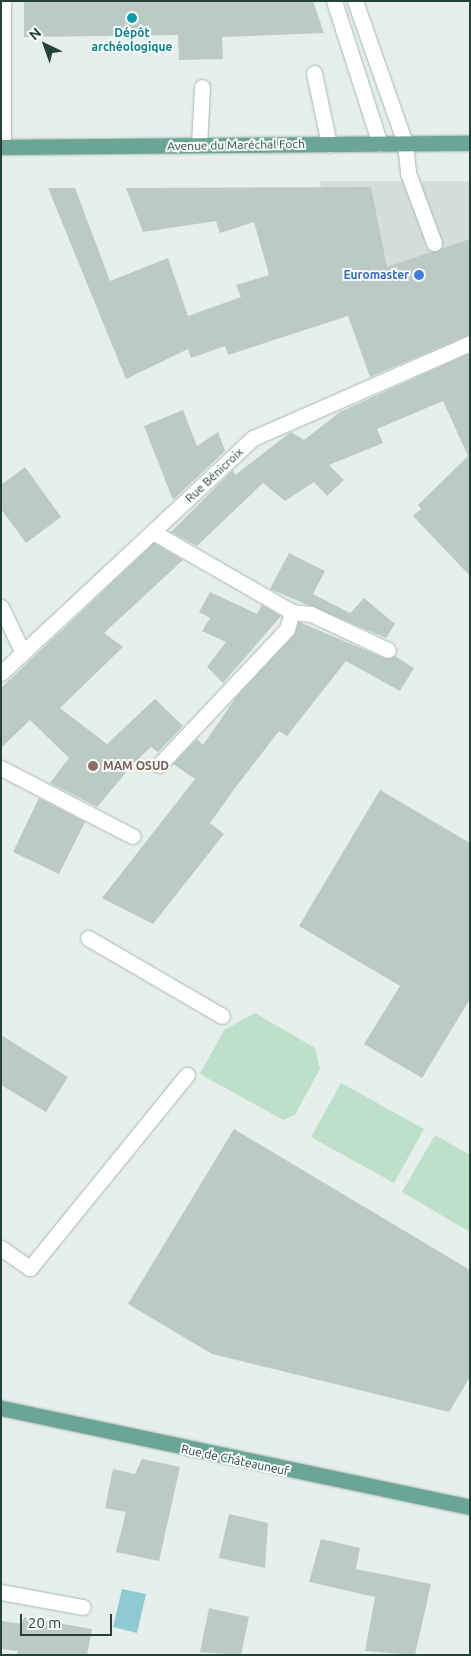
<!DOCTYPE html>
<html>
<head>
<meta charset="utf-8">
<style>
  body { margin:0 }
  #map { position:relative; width:471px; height:1656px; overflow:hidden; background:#e6efeb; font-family:Ubuntu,sans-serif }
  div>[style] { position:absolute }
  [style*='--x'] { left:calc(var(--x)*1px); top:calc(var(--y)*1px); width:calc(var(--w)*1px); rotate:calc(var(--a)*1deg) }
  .built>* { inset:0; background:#d4dfda }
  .green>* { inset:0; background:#bfe0c8 }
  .water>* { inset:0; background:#8ec9d4 }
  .building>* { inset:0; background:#bbcac4 }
  .roads { filter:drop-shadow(0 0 1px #a8b8b2) drop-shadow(0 0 1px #a8b8b2) }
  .minor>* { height:15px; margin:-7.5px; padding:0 7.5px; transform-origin:7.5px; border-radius:7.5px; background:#fff }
  .major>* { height:15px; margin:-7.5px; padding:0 7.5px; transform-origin:7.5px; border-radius:7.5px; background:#6aa596 }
  .dots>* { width:14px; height:14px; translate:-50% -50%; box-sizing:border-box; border:2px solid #f7fbf9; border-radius:50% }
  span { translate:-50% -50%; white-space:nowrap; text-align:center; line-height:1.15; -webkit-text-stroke:4px #f7fbf9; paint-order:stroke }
  .culture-label { font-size:12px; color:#0d838f; font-weight:700 }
  .street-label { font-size:12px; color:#24423a }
  .shop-label { font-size:12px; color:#366cbe; font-weight:700 }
  .right { translate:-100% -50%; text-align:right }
  .education-label { font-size:12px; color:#785e54; font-weight:700 }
  .left { translate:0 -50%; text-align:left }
  .frame { position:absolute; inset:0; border:2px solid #24423a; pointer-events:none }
  .north { position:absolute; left:20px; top:20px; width:50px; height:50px; -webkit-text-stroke:4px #f7fbf9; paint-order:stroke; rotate:318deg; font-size:14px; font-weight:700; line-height:20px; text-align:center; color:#24423a }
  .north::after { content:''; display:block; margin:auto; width:18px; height:22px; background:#24423a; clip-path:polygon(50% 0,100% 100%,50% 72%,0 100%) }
  .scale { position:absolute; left:20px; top:1614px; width:92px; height:22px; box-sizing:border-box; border:2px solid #24423a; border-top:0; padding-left:6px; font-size:15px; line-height:18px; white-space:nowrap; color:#24423a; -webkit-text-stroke:4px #f7fbf9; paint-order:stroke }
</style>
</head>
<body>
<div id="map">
  <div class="built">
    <i style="clip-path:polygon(319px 181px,470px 181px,470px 337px,390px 368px)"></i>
  </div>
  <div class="green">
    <i style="clip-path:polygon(255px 1013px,315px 1048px,320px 1069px,295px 1115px,283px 1120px,200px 1074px,224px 1030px)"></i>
    <i style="clip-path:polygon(341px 1083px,424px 1129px,394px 1183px,311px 1137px)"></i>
    <i style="clip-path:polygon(435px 1135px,470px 1155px,470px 1232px,402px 1192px)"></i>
  </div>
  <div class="water">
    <i style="clip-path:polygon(122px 1589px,146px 1594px,137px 1633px,113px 1627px)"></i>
  </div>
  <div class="building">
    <i style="clip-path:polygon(24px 1px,313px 1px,324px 33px,222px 37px,223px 59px,179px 60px,178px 35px,24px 37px)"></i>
    <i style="clip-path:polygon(371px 187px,387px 267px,470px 239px,470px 334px,370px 377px,348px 316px,228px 355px,225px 346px,191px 358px,188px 349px,126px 379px,48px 188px,75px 188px,110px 281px,168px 258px,188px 316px,241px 297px,236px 285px,269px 275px,254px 222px,220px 233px,216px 221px,143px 232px,126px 188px)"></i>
    <i style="clip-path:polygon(470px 353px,470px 576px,413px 516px,421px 509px,418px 505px,468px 456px,443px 401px,377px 429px,383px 443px,329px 465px,344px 480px,327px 496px,314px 482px,285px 501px,263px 483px,197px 546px,171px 532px,233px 470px,235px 475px,291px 432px,304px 440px,340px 412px)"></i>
    <i style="clip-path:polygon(183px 410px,197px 446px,218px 432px,225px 451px,173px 500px,144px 426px)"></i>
    <i style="clip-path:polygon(25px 467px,61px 517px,26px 543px,1px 509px,1px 485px)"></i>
    <i style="clip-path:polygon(154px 543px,183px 560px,104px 633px,123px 647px,60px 708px,107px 744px,155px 699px,183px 726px,158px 752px,151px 747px,134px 763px,97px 807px,50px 783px,69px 758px,30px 720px,1px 748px,1px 688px)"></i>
    <i style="clip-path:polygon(289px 553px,325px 571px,313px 594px,350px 613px,364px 598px,395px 624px,386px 638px,270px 589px)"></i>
    <i style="clip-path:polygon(210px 592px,257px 614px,262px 605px,281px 616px,223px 683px,207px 667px,226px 642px,202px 631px,210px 618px,199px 612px)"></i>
    <i style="clip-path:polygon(299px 622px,384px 658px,395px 656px,414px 668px,400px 691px,346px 661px,287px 736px,279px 731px,235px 788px,210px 823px,224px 834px,153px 924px,102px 898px,195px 779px,173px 764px,197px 739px,203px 745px,237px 696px,294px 635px)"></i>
    <i style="clip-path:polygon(380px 790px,470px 843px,470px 999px,422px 1078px,364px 1044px,400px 986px,299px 926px)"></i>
    <i style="clip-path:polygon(39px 798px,85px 822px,59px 874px,13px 852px)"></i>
    <i style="clip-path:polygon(1px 1035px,68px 1077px,46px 1112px,1px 1085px)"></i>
    <i style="clip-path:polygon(234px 1129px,470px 1270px,470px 1377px,449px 1412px,212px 1354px,128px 1304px)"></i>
    <i style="clip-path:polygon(142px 1459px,180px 1467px,159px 1561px,116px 1552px,126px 1512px,105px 1508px,113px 1469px,135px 1474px)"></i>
    <i style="clip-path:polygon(229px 1514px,268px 1523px,265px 1568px,219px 1558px)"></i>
    <i style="clip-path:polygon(321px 1539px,360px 1548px,356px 1569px,431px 1584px,415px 1655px,365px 1651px,375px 1597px,309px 1582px)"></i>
    <i style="clip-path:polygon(209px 1608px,249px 1617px,241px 1655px,200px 1652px)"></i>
    <i style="clip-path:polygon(24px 1617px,92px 1629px,87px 1655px,17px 1655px,18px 1651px,1px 1649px,1px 1621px,22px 1624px)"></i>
  </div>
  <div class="roads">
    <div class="minor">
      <i style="--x:3;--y:1;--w:146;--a:90"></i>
      <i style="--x:334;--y:1;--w:150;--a:72.2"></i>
      <i style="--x:355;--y:1;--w:151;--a:70.6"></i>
      <i style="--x:405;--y:143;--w:30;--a:84"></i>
      <i style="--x:408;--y:173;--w:75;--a:69.6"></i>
      <i style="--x:314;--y:73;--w:73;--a:78.1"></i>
      <i style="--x:199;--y:145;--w:58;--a:-87"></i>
      <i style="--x:153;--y:532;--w:160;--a:29.9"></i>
      <i style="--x:292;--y:612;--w:19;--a:6"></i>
      <i style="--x:311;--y:614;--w:85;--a:25.1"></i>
      <i style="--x:1;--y:607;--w:51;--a:64.4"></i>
      <i style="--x:1;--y:673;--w:345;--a:-43"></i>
      <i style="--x:253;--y:438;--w:237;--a:-23.6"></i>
      <i style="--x:159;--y:765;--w:187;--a:-46.7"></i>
      <i style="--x:287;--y:629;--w:18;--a:-74"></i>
      <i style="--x:1;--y:768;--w:148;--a:27.4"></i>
      <i style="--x:88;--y:938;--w:155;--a:30.2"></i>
      <i style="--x:1;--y:1248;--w:35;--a:35"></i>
      <i style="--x:30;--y:1268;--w:249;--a:-50.9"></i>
      <i style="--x:1;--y:1592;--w:83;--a:10.4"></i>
    </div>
    <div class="major">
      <i style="--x:1;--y:147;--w:469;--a:-0.5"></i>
      <i style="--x:1;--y:1408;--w:479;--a:11.9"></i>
    </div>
  </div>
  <div class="dots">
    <i style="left:132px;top:18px;background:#0f9aa8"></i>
    <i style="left:419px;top:275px;background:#3f7fe0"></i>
    <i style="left:93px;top:766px;background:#8d6e63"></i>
  </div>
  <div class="culture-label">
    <span style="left:132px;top:40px">Dépôt<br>archéologique</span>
  </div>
  <div class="street-label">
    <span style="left:236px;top:145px;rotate:-1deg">Avenue du Maréchal Foch</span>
    <span style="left:214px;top:475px;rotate:-43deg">Rue Bénicroix</span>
    <span style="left:235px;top:1460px;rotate:12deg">Rue de Châteauneuf</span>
  </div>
  <div class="shop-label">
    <span class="right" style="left:409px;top:275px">Euromaster</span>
  </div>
  <div class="education-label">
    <span class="left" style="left:103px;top:766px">MAM OSUD</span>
  </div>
  <div class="frame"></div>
  <div class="north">N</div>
  <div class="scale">20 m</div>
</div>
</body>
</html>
